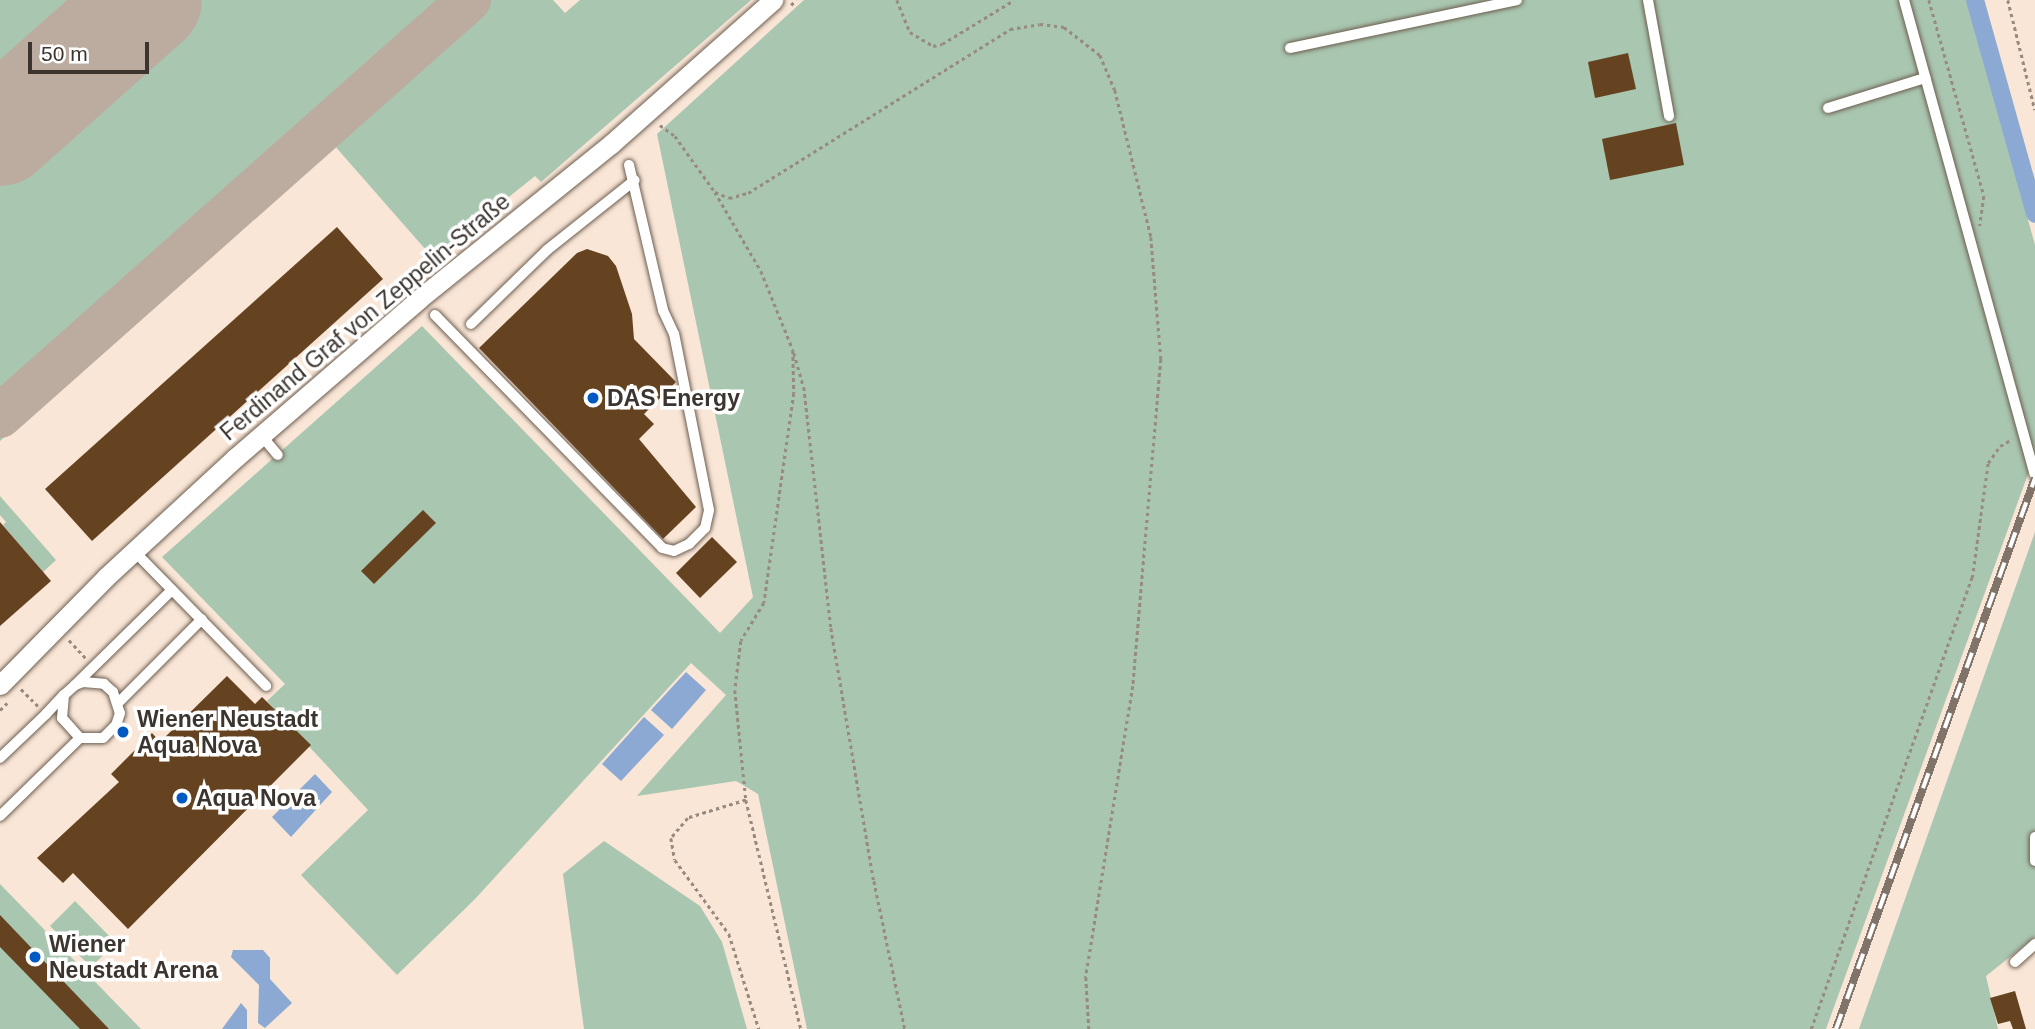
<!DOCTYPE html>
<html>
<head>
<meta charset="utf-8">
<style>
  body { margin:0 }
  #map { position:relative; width:2035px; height:1029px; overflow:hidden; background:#f9e6d7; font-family:Helvetica,sans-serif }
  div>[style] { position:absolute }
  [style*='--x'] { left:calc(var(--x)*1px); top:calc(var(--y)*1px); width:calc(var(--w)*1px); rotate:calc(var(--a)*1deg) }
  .green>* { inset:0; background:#a9c6b0 }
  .water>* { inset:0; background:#8ba9d2 }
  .canal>* { height:18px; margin:-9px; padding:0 9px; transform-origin:9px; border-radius:9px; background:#8ba9d2 }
  .taxiway>* { height:44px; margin:-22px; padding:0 22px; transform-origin:22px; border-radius:22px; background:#bcaca0 }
  .runway>* { height:108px; margin:-54px; padding:0 54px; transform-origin:54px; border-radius:54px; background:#bcaca0 }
  .building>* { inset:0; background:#654220 }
  .path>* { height:2.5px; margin-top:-1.25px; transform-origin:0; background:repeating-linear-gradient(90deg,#978a80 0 3.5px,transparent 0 7px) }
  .roads { filter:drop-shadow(0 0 2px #6d5e50) drop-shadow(0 0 2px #6d5e50) }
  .service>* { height:10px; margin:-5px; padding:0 5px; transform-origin:5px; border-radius:5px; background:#fff }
  .minor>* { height:19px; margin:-9.5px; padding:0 9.5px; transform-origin:9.5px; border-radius:9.5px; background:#fff }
  .rail>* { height:8px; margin-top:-4px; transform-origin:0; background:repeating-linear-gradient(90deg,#fff 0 16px,#7f736a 0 32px); box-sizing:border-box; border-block:2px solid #7f736a }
  .dots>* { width:19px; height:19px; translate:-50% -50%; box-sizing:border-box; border:4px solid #fff; border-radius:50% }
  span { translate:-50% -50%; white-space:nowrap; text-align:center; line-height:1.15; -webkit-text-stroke:7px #fff; paint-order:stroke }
  .street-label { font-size:23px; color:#3c352f }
  .poi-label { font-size:23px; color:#3c352f; font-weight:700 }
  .left { translate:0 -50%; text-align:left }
  .scale { position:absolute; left:28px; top:42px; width:121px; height:32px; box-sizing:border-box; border:4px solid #3c352f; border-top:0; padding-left:9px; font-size:21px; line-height:24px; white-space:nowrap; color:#3c352f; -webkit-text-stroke:5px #fff; paint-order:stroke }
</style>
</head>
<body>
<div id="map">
  <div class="green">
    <i style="clip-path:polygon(0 0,106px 0,0 94px)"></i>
    <i style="clip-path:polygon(190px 0,449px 0,0 400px,0 169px)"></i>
    <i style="clip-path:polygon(487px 0,553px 0,565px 13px,580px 0,751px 0,541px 182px,535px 176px,433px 258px,334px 145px,154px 300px)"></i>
    <i style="clip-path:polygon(804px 0,1967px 0,2035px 245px,2035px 455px,1826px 1029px,807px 1029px,758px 794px,736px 781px,637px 796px,726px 695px,691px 663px,475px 899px,397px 975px,301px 875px,368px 810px,267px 701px,285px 684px,162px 557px,422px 326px,720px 633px,753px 597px,657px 134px)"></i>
    <i style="clip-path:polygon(96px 348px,99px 352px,0 441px,0 432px)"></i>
    <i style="clip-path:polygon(0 496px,56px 560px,43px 572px,3px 525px,6px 522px,0 515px)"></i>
    <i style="clip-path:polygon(2035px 532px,2035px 937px,1986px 976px,1998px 1029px,1859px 1029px)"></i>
    <i style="clip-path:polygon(604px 841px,700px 906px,722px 942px,747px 1029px,584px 1029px,563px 874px)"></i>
    <i style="clip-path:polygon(0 884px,141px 1029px,0 1029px)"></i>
    <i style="clip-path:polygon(75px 901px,116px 943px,91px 967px,50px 926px)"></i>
  </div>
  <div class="water">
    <i style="clip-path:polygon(686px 672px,706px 690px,672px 729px,651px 710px)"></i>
    <i style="clip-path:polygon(644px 717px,664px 735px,621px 781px,602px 764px)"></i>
    <i style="clip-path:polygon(315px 774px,332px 792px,291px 837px,272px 817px)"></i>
    <i style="clip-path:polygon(233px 950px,263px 950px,270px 958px,270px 979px,292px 1003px,265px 1028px,258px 1023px,259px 985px,231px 957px)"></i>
    <i style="clip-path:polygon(241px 1003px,247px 1010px,247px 1029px,222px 1029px)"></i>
  </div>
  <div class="canal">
    <i style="--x:1975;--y:0;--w:222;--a:74.3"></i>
  </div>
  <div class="taxiway">
    <i style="--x:0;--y:416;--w:627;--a:-41.57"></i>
  </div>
  <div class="runway">
    <i style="--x:0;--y:132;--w:198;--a:-41.7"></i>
  </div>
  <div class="building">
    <i style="clip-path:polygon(1628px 53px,1636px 89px,1595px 98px,1588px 62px)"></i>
    <i style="clip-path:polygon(1676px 123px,1684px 165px,1610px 180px,1602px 139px)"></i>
    <i style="clip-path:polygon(337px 227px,383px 279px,92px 541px,45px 489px)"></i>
    <i style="clip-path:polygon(587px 249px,608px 256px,616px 266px,632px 314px,634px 339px,676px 382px,644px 414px,654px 424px,639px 439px,696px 507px,663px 539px,479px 348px,577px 253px)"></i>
    <i style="clip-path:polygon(423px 510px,436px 523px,374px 584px,361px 571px)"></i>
    <i style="clip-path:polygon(0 522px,51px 581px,0 626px)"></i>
    <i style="clip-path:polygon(712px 537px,737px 562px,700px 598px,676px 573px)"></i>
    <i style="clip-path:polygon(227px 676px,255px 704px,262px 697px,311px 745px,128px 929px,73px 873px,63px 883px,37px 858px,119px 782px,111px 774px,152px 733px,160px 742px)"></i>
    <i style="clip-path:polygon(0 915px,109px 1029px,80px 1029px,0 947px)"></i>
    <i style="clip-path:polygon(2015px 991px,2026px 1029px,2013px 1029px,2010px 1021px,1998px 1024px,1990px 998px)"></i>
  </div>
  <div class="path">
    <i style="--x:897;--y:0;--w:35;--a:68"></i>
    <i style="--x:910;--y:32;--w:27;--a:31"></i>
    <i style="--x:933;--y:46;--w:9;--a:-13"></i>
    <i style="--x:942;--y:44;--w:84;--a:-31.4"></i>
    <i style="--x:1929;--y:0;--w:204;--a:74.3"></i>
    <i style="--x:1984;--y:196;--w:30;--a:98"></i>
    <i style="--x:2008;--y:0;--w:113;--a:76.2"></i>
    <i style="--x:791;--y:5;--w:7;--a:-45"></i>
    <i style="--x:660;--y:125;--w:19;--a:36"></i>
    <i style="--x:675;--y:136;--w:69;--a:54.5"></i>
    <i style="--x:715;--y:192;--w:91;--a:59.8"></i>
    <i style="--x:761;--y:271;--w:85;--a:67.9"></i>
    <i style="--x:793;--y:350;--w:43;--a:88.7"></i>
    <i style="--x:794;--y:393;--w:212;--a:98.1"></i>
    <i style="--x:764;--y:603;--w:44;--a:121.2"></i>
    <i style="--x:741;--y:641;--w:49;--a:97"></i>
    <i style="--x:735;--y:690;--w:111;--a:84.3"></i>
    <i style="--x:746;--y:800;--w:236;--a:76.5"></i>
    <i style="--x:715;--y:192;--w:15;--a:23"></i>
    <i style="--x:729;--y:198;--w:20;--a:-15"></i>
    <i style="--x:748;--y:193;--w:309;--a:-32"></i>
    <i style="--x:1010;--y:29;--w:30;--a:-9"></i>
    <i style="--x:1040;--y:24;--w:24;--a:7"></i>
    <i style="--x:1064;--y:27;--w:46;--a:37.9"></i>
    <i style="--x:1100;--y:55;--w:38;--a:67"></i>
    <i style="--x:1115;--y:90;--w:151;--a:76.2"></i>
    <i style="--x:1151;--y:237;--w:122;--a:85.3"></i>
    <i style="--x:1161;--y:359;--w:328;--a:94.9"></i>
    <i style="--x:1133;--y:686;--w:295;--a:99.2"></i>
    <i style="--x:1086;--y:977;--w:52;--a:86.7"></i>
    <i style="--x:794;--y:353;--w:35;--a:74"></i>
    <i style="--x:804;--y:387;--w:243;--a:83.6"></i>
    <i style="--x:831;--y:628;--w:257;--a:80.4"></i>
    <i style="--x:874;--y:881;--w:151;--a:78.2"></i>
    <i style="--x:69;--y:640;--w:25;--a:47"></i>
    <i style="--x:21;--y:689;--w:24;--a:45"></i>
    <i style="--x:0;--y:710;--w:10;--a:-45"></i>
    <i style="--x:746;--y:800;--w:61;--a:162.8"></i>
    <i style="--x:688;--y:818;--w:26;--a:130"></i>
    <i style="--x:671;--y:838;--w:22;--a:80"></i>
    <i style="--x:675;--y:860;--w:92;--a:53.9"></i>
    <i style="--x:729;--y:934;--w:100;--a:72.5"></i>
    <i style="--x:1811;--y:1029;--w:479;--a:-70.4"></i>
    <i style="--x:1972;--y:578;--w:116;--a:-82.1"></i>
    <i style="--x:1988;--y:463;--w:21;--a:-55"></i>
    <i style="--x:2000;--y:446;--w:14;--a:-30"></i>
  </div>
  <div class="roads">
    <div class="service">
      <i style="--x:1648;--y:0;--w:118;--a:79.7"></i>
      <i style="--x:1904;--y:0;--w:492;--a:74.6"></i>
      <i style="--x:1290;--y:48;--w:232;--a:-11.9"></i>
      <i style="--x:1828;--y:108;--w:102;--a:-17.2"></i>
      <i style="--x:435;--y:315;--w:325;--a:45.7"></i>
      <i style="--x:662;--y:548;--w:12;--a:14"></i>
      <i style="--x:674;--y:551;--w:17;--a:-25"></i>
      <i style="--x:689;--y:544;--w:23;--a:-45"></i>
      <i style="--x:705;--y:528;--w:18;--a:-77"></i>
      <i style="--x:709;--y:510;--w:179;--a:-101.2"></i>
      <i style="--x:674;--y:334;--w:26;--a:-115"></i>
      <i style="--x:663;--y:310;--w:149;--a:-103.2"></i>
      <i style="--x:471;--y:324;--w:106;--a:-44.2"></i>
      <i style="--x:547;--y:250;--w:112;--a:-38.5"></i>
      <i style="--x:261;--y:435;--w:26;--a:50"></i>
      <i style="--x:134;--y:551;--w:189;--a:45.6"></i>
      <i style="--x:77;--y:683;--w:133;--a:-44.4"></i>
      <i style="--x:119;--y:702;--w:117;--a:-45"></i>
      <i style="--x:0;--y:758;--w:64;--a:-43.7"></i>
      <i style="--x:46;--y:714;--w:26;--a:-47"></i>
      <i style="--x:64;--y:695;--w:15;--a:-42"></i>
      <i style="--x:75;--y:685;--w:9;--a:-21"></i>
      <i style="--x:83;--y:682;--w:21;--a:5"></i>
      <i style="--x:104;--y:684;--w:12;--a:42"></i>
      <i style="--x:113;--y:692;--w:22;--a:72"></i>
      <i style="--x:120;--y:713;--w:13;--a:108"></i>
      <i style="--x:116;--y:725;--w:18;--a:135"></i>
      <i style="--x:103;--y:738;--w:23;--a:180"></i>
      <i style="--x:80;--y:738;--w:27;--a:-132"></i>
      <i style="--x:62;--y:718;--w:23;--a:-85"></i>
      <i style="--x:0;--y:816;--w:112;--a:-44.3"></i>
      <i style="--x:2035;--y:837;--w:24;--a:90"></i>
      <i style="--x:2015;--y:962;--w:27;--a:-42"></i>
    </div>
    <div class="minor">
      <i style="--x:0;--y:685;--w:151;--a:-45.5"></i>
      <i style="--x:106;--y:577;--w:176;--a:-42.7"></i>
      <i style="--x:235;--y:458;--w:243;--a:-40.8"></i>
      <i style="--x:419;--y:299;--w:247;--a:-38.9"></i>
      <i style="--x:611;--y:144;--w:217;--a:-41.6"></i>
    </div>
  </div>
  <div class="rail">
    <i style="--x:1836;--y:1029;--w:586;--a:-70.14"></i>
  </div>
  <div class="dots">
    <i style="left:593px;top:398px;background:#015ac3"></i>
    <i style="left:123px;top:732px;background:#015ac3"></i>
    <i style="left:182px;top:798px;background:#015ac3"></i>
    <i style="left:35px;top:957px;background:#015ac3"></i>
  </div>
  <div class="street-label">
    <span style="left:365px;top:317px;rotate:-40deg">Ferdinand Graf von Zeppelin-Straße</span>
  </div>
  <div class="poi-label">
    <span class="left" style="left:607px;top:398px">DAS Energy</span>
    <span class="left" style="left:137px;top:732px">Wiener Neustadt<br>Aqua Nova</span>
    <span class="left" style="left:196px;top:798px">Aqua Nova</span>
    <span class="left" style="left:49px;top:957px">Wiener<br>Neustadt Arena</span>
  </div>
  <div class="scale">50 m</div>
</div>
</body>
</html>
